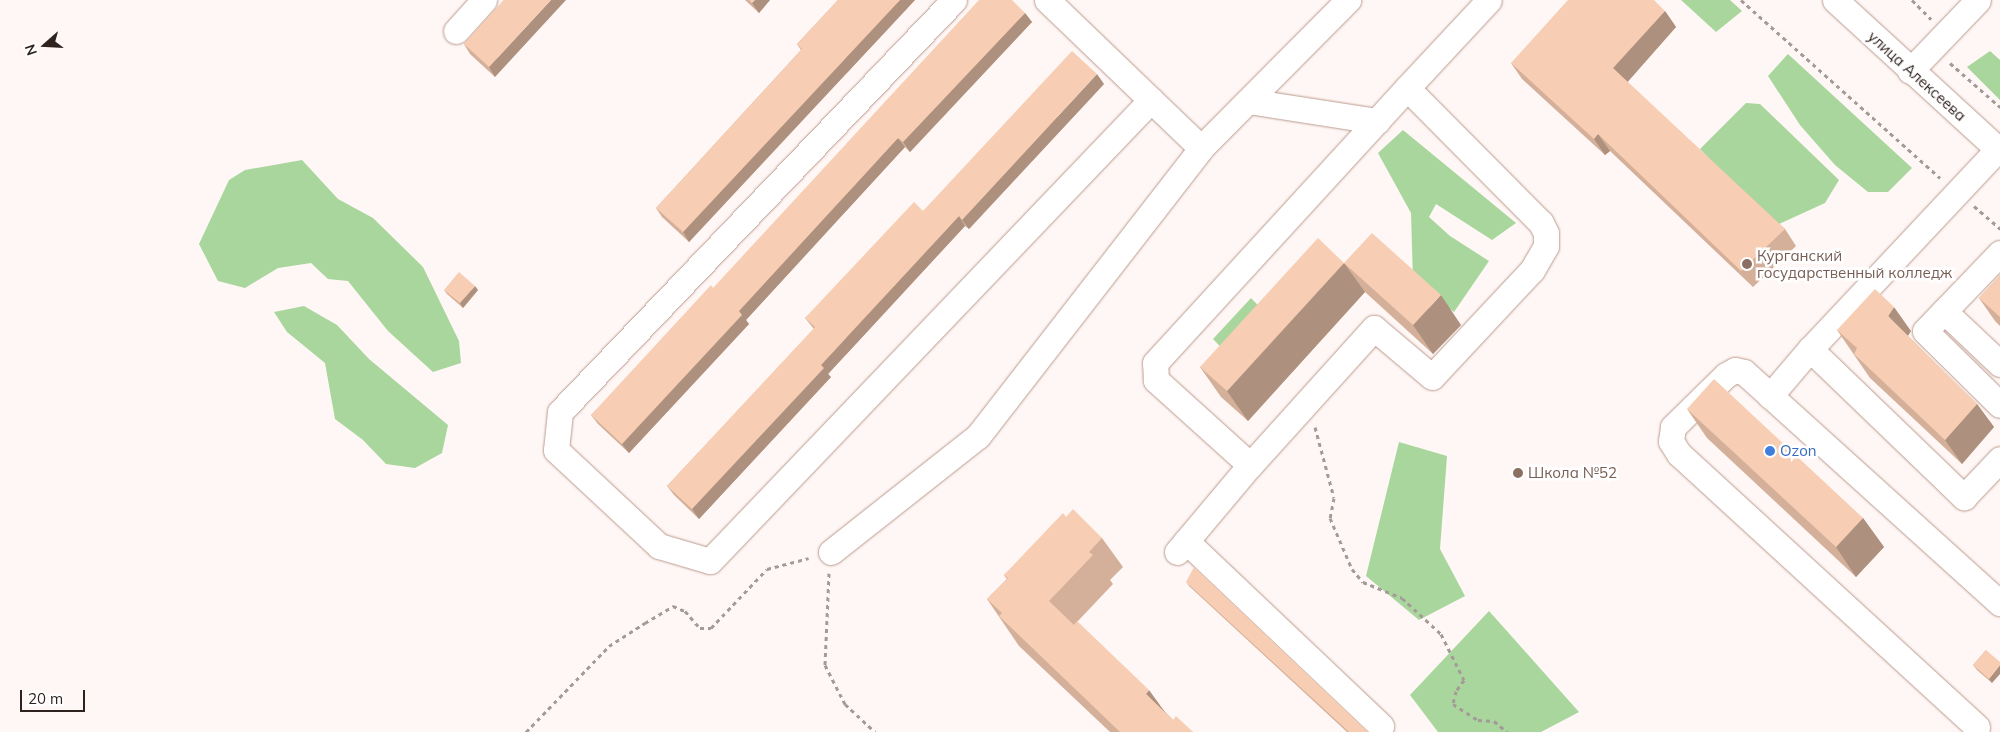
<!DOCTYPE html>
<html>
<head>
<meta charset="utf-8">
<style>
  body { margin:0 }
  #map { position:relative; width:2000px; height:732px; overflow:hidden; background:#fff7f5; font-family:Mulish,sans-serif }
  div>[style] { position:absolute }
  [style*='--x'] { left:calc(var(--x)*1px); top:calc(var(--y)*1px); width:calc(var(--w)*1px); rotate:calc(var(--a)*1deg) }
  .green>* { inset:0; background:#a8d69c }
  .path>* { height:3px; margin-top:-1.5px; transform-origin:0; background:repeating-linear-gradient(90deg,#a49a97 0 4px,transparent 0 8px) }
  .roads { filter:drop-shadow(0 0 1px #bb9a8e) drop-shadow(0 0 1px #bb9a8e) }
  .minor>* { height:25px; margin:-12.5px; padding:0 12.5px; transform-origin:12.5px; border-radius:12.5px; background:#fff }
  .wall>* { inset:0; background:#d4b09a }
  .shaded-wall>* { inset:0; background:#ad907d }
  .building>* { inset:0; background:#f7cdb3 }
  .dots>* { width:14px; height:14px; translate:-50% -50%; box-sizing:border-box; border:2px solid #fff; border-radius:50% }
  span { translate:-50% -50%; white-space:nowrap; text-align:center; line-height:1.15; -webkit-text-stroke:5px #fff; paint-order:stroke }
  .street-label { font-size:15px; color:#2f221e }
  .education-label { font-size:15px; color:#785e54 }
  .left { translate:0 -50%; text-align:left }
  .shop-label { font-size:15px; color:#366cbe }
  .north { position:absolute; left:20px; top:20px; width:50px; height:50px; -webkit-text-stroke:4px #fff; paint-order:stroke; rotate:251deg; font-size:14px; font-weight:700; line-height:20px; text-align:center; color:#2f221e }
  .north::after { content:''; display:block; margin:auto; width:18px; height:22px; background:#2f221e; clip-path:polygon(50% 0,100% 100%,50% 72%,0 100%) }
  .scale { position:absolute; left:20px; top:690px; width:65px; height:22px; box-sizing:border-box; border:2px solid #2f221e; border-top:0; padding-left:6px; font-size:15px; line-height:18px; white-space:nowrap; color:#2f221e; -webkit-text-stroke:4px #fff; paint-order:stroke }
</style>
</head>
<body>
<div id="map">
  <div class="green">
    <i style="clip-path:polygon(1681px 0,1730px 0,1742px 11px,1716px 32px)"></i>
    <i style="clip-path:polygon(1990px 51px,2000px 60px,2000px 100px,1967px 67px)"></i>
    <i style="clip-path:polygon(1788px 54px,1912px 168px,1888px 192px,1868px 192px,1835px 165px,1800px 125px,1768px 76px)"></i>
    <i style="clip-path:polygon(1746px 103px,1760px 104px,1839px 180px,1825px 203px,1775px 226px,1700px 149px)"></i>
    <i style="clip-path:polygon(1403px 130px,1516px 223px,1492px 240px,1436px 204px,1429px 217px,1450px 236px,1489px 261px,1454px 312px,1413px 281px,1411px 213px,1378px 153px)"></i>
    <i style="clip-path:polygon(302px 160px,338px 199px,373px 218px,423px 267px,459px 341px,461px 363px,433px 372px,388px 331px,348px 281px,328px 279px,311px 263px,278px 268px,245px 288px,218px 281px,199px 244px,229px 180px,245px 170px)"></i>
    <i style="clip-path:polygon(1251px 298px,1277px 325px,1239px 366px,1213px 339px)"></i>
    <i style="clip-path:polygon(304px 306px,337px 325px,369px 359px,448px 425px,442px 453px,415px 468px,386px 464px,363px 440px,335px 419px,325px 363px,287px 332px,274px 312px)"></i>
    <i style="clip-path:polygon(1399px 442px,1447px 456px,1440px 549px,1465px 596px,1419px 620px,1366px 576px)"></i>
    <i style="clip-path:polygon(1489px 611px,1579px 712px,1541px 732px,1438px 732px,1410px 695px)"></i>
  </div>
  <div class="path">
    <i style="--x:1741;--y:0;--w:267;--a:41.8"></i>
    <i style="--x:1912;--y:0;--w:27;--a:45"></i>
    <i style="--x:1950;--y:63;--w:67;--a:41.3"></i>
    <i style="--x:1974;--y:206;--w:35;--a:41"></i>
    <i style="--x:1315;--y:427;--w:73;--a:75"></i>
    <i style="--x:1334;--y:498;--w:20;--a:101"></i>
    <i style="--x:1330;--y:518;--w:56;--a:66.7"></i>
    <i style="--x:1352;--y:569;--w:17;--a:50"></i>
    <i style="--x:1363;--y:582;--w:42;--a:22.3"></i>
    <i style="--x:1402;--y:598;--w:53;--a:42.7"></i>
    <i style="--x:1441;--y:634;--w:51;--a:63.4"></i>
    <i style="--x:1464;--y:680;--w:14;--a:126"></i>
    <i style="--x:1456;--y:691;--w:13;--a:103"></i>
    <i style="--x:1453;--y:704;--w:30;--a:33"></i>
    <i style="--x:1478;--y:720;--w:16;--a:4"></i>
    <i style="--x:1494;--y:721;--w:17;--a:40"></i>
    <i style="--x:829;--y:573;--w:92;--a:92.5"></i>
    <i style="--x:825;--y:665;--w:44;--a:62.9"></i>
    <i style="--x:845;--y:704;--w:41;--a:43"></i>
    <i style="--x:526;--y:732;--w:120;--a:-46"></i>
    <i style="--x:609;--y:646;--w:43;--a:-32.6"></i>
    <i style="--x:645;--y:623;--w:33;--a:-31"></i>
    <i style="--x:673;--y:606;--w:13;--a:23"></i>
    <i style="--x:685;--y:611;--w:23;--a:49"></i>
    <i style="--x:700;--y:628;--w:11;--a:0"></i>
    <i style="--x:711;--y:628;--w:81;--a:-46.5"></i>
    <i style="--x:767;--y:569;--w:43;--a:-14.7"></i>
  </div>
  <div class="roads">
    <div class="minor">
      <i style="--x:954;--y:0;--w:570;--a:133.72"></i>
      <i style="--x:560;--y:412;--w:38;--a:96"></i>
      <i style="--x:556;--y:450;--w:141;--a:43"></i>
      <i style="--x:659;--y:546;--w:53;--a:16.4"></i>
      <i style="--x:710;--y:561;--w:638;--a:-46.27"></i>
      <i style="--x:1151;--y:100;--w:69;--a:43.8"></i>
      <i style="--x:1047;--y:0;--w:144;--a:43.9"></i>
      <i style="--x:1835;--y:0;--w:224;--a:42.5"></i>
      <i style="--x:456;--y:31;--w:42;--a:-47.9"></i>
      <i style="--x:1910;--y:71;--w:98;--a:-46.2"></i>
      <i style="--x:1407;--y:88;--w:190;--a:45.2"></i>
      <i style="--x:1541;--y:223;--w:11;--a:63"></i>
      <i style="--x:1546;--y:233;--w:13;--a:90"></i>
      <i style="--x:1546;--y:246;--w:28;--a:120"></i>
      <i style="--x:1532;--y:270;--w:146;--a:133.1"></i>
      <i style="--x:1432;--y:377;--w:76;--a:-139.8"></i>
      <i style="--x:1374;--y:328;--w:185;--a:132.1"></i>
      <i style="--x:1250;--y:465;--w:127;--a:-137.9"></i>
      <i style="--x:1156;--y:380;--w:17;--a:-93"></i>
      <i style="--x:1155;--y:363;--w:373;--a:-47.5"></i>
      <i style="--x:1407;--y:88;--w:120;--a:-47"></i>
      <i style="--x:1248;--y:101;--w:131;--a:8.8"></i>
      <i style="--x:1998;--y:149;--w:274;--a:133.2"></i>
      <i style="--x:1810;--y:349;--w:214;--a:43.9"></i>
      <i style="--x:1964;--y:497;--w:52;--a:-46.5"></i>
      <i style="--x:2000;--y:253;--w:108;--a:133.9"></i>
      <i style="--x:1925;--y:331;--w:105;--a:44.6"></i>
      <i style="--x:1944;--y:311;--w:77;--a:43.4"></i>
      <i style="--x:1770;--y:396;--w:62;--a:-49.6"></i>
      <i style="--x:1186;--y:541;--w:269;--a:43.5"></i>
      <i style="--x:831;--y:552;--w:187;--a:-38.3"></i>
      <i style="--x:978;--y:436;--w:364;--a:-52.2"></i>
      <i style="--x:1201;--y:148;--w:209;--a:-45.2"></i>
      <i style="--x:1177;--y:552;--w:114;--a:-50"></i>
      <i style="--x:1977;--y:727;--w:404;--a:-137.5"></i>
      <i style="--x:1679;--y:454;--w:15;--a:-122"></i>
      <i style="--x:1671;--y:441;--w:14;--a:-82"></i>
      <i style="--x:1673;--y:427;--w:74;--a:-44.5"></i>
      <i style="--x:1726;--y:375;--w:10;--a:-29"></i>
      <i style="--x:1735;--y:370;--w:9;--a:13"></i>
      <i style="--x:1744;--y:372;--w:345;--a:42.1"></i>
    </div>
  </div>
  <div class="wall">
    <i style="clip-path:polygon(504px 0,495px 77px,470px 54px,464px 44px)"></i>
    <i style="clip-path:polygon(745px 0,770px 0,759px 13px)"></i>
    <i style="clip-path:polygon(838px 0,915px 0,689px 242px,662px 217px,656px 208px,801px 50px,797px 44px)"></i>
    <i style="clip-path:polygon(1665px 11px,1676px 27px,1627px 82px,1785px 229px,1796px 246px,1753px 287px,1610px 151px,1605px 155px,1522px 79px,1511px 63px)"></i>
    <i style="clip-path:polygon(1025px 13px,1032px 22px,910px 152px,905px 147px,746px 320px,749px 324px,629px 453px,598px 424px,591px 415px)"></i>
    <i style="clip-path:polygon(1104px 84px,969px 229px,965px 226px,828px 374px,831px 377px,699px 519px,674px 495px,667px 486px,814px 329px,805px 318px,923px 211px)"></i>
    <i style="clip-path:polygon(1344px 263px,1461px 325px,1433px 354px,1365px 292px,1248px 421px,1221px 397px,1200px 367px)"></i>
    <i style="clip-path:polygon(2000px 275px,2000px 326px,1995px 321px,1979px 298px)"></i>
    <i style="clip-path:polygon(444px 290px,478px 290px,463px 308px,447px 294px)"></i>
    <i style="clip-path:polygon(1837px 330px,1911px 331px,1908px 336px,1977px 404px,1994px 427px,1962px 464px,1870px 378px)"></i>
    <i style="clip-path:polygon(1687px 409px,1863px 518px,1884px 547px,1856px 577px,1707px 438px)"></i>
    <i style="clip-path:polygon(1066px 517px,1102px 538px,1123px 567px,1110px 580px,1113px 584px,1077px 622px,1173px 720px,1193px 732px,1110px 732px,1019px 646px,987px 599px,1007px 579px,1004px 575px)"></i>
    <i style="clip-path:polygon(1186px 582px,1368px 732px,1347px 732px,1189px 586px)"></i>
    <i style="clip-path:polygon(1986px 650px,1992px 683px,1977px 670px,1973px 665px)"></i>
  </div>
  <div class="shaded-wall">
    <i style="clip-path:polygon(551px 0,566px 0,495px 77px,489px 67px)"></i>
    <i style="clip-path:polygon(755px 0,770px 0,759px 13px,752px 3px)"></i>
    <i style="clip-path:polygon(900px 0,915px 0,689px 242px,683px 232px)"></i>
    <i style="clip-path:polygon(1665px 11px,1676px 27px,1625px 85px,1613px 68px)"></i>
    <i style="clip-path:polygon(1025px 13px,1032px 22px,910px 152px,903px 142px)"></i>
    <i style="clip-path:polygon(1097px 74px,1104px 84px,969px 229px,962px 220px)"></i>
    <i style="clip-path:polygon(1598px 134px,1610px 151px,1605px 155px,1594px 139px)"></i>
    <i style="clip-path:polygon(898px 138px,905px 147px,746px 320px,749px 324px,629px 453px,622px 444px,739px 311px)"></i>
    <i style="clip-path:polygon(959px 216px,965px 226px,828px 374px,831px 377px,699px 519px,692px 509px,821px 365px)"></i>
    <i style="clip-path:polygon(1344px 263px,1365px 292px,1248px 421px,1227px 391px)"></i>
    <i style="clip-path:polygon(475px 286px,478px 290px,463px 308px,460px 303px)"></i>
    <i style="clip-path:polygon(1441px 295px,1461px 325px,1433px 354px,1413px 325px)"></i>
    <i style="clip-path:polygon(1894px 307px,1911px 331px,1905px 340px,1888px 316px)"></i>
    <i style="clip-path:polygon(1977px 404px,1994px 427px,1962px 464px,1945px 440px)"></i>
    <i style="clip-path:polygon(1863px 518px,1884px 547px,1856px 577px,1836px 547px)"></i>
    <i style="clip-path:polygon(2000px 665px,2000px 674px,1992px 683px,1989px 679px)"></i>
    <i style="clip-path:polygon(1149px 690px,1170px 719px,1146px 694px)"></i>
  </div>
  <div class="building">
    <i style="clip-path:polygon(504px 0,551px 0,489px 67px,464px 44px)"></i>
    <i style="clip-path:polygon(749px 0,755px 0,752px 3px)"></i>
    <i style="clip-path:polygon(838px 0,900px 0,683px 232px,656px 208px,802px 49px,797px 44px)"></i>
    <i style="clip-path:polygon(979px 0,1012px 0,1025px 13px,903px 142px,898px 138px,739px 311px,742px 315px,622px 444px,591px 415px,711px 285px,713px 288px)"></i>
    <i style="clip-path:polygon(1568px 0,1654px 0,1665px 11px,1613px 68px,1785px 229px,1741px 271px,1598px 134px,1594px 139px,1511px 63px)"></i>
    <i style="clip-path:polygon(1072px 51px,1097px 74px,962px 220px,959px 216px,821px 365px,824px 368px,692px 509px,667px 486px,815px 327px,805px 318px,914px 202px,923px 211px)"></i>
    <i style="clip-path:polygon(1372px 233px,1441px 295px,1413px 325px,1344px 263px)"></i>
    <i style="clip-path:polygon(1318px 238px,1344px 263px,1227px 391px,1200px 367px)"></i>
    <i style="clip-path:polygon(459px 272px,475px 286px,460px 303px,444px 290px)"></i>
    <i style="clip-path:polygon(2000px 275px,2000px 317px,1979px 298px)"></i>
    <i style="clip-path:polygon(1875px 289px,1894px 307px,1888px 316px,1977px 404px,1945px 440px,1854px 354px,1857px 348px,1837px 330px)"></i>
    <i style="clip-path:polygon(1714px 379px,1863px 518px,1836px 547px,1687px 409px)"></i>
    <i style="clip-path:polygon(1073px 509px,1102px 538px,1089px 552px,1093px 555px,1049px 601px,1074px 625px,1077px 621px,1149px 690px,1146px 694px,1173px 720px,1176px 716px,1193px 732px,1120px 732px,999px 616px,1002px 613px,987px 599px,1008px 578px,1004px 575px,1063px 513px,1066px 517px)"></i>
    <i style="clip-path:polygon(1194px 567px,1368px 732px,1349px 732px,1186px 582px)"></i>
    <i style="clip-path:polygon(1986px 650px,2000px 662px,2000px 665px,1989px 679px,1973px 665px)"></i>
  </div>
  <div class="dots">
    <i style="left:1747px;top:264px;background:#8d6e63"></i>
    <i style="left:1770px;top:451px;background:#3f7fe0"></i>
    <i style="left:1518px;top:473px;background:#8d6e63"></i>
  </div>
  <div class="street-label">
    <span style="left:1917px;top:76px;rotate:42deg">улица Алексеева</span>
  </div>
  <div class="education-label">
    <span class="left" style="left:1757px;top:264px">Курганский<br>государственный колледж</span>
    <span class="left" style="left:1528px;top:473px">Школа №52</span>
  </div>
  <div class="shop-label">
    <span class="left" style="left:1780px;top:451px">Ozon</span>
  </div>
  <div class="north">N</div>
  <div class="scale">20 m</div>
</div>
</body>
</html>
